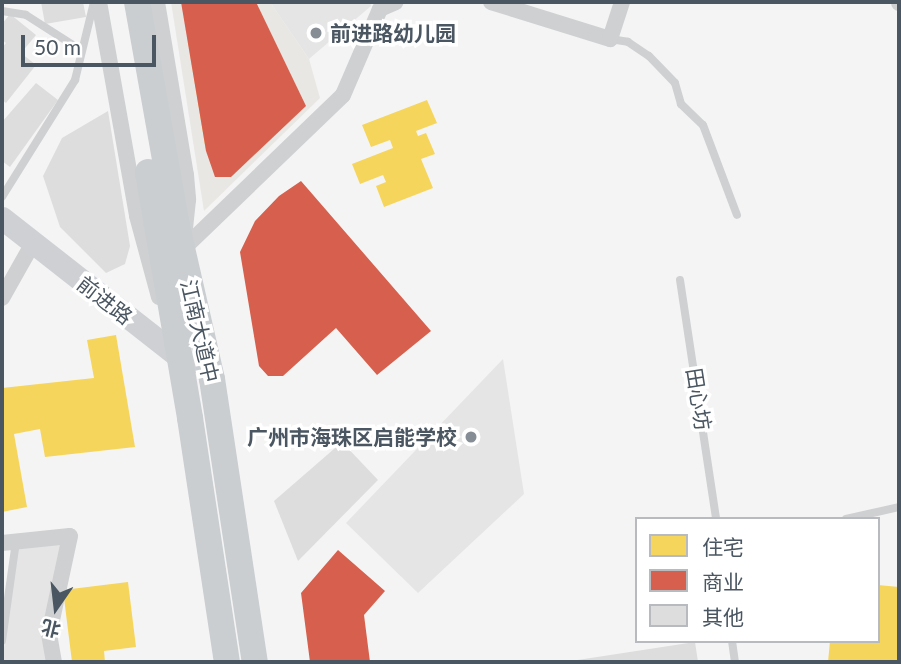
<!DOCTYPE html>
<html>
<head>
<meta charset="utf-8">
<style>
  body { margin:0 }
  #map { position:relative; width:901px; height:664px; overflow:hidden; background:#f4f4f4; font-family:Lato,"Noto Sans SC",sans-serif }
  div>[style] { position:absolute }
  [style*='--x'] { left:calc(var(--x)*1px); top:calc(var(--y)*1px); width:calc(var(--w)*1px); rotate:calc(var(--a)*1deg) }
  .commercial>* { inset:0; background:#e8e7e3 }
  .education>* { inset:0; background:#e6e5e6 }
  .homes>* { inset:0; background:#f6d55c }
  .shops>* { inset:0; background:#d6604d }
  .building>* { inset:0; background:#ddddde }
  .lane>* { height:8px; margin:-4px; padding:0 4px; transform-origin:4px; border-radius:4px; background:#ced0d2 }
  .street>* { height:16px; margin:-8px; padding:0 8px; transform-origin:8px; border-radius:8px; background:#ced0d2 }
  .secondary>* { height:23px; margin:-11.5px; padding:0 11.5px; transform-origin:11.5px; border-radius:11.5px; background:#ced0d4 }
  .primary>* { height:26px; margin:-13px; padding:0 13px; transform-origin:13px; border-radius:13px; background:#caced1 }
  .dots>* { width:19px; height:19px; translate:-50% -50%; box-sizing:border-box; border:4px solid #fff; border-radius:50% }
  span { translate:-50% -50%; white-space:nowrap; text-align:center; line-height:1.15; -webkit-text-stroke:7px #fff; paint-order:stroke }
  .poi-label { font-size:21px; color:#4a5661; font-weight:700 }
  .left { translate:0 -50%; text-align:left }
  .right { translate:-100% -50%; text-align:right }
  .street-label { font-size:21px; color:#4a5661 }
  .frame { position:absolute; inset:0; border:4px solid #4a5661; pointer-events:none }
  .legend { position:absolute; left:635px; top:517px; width:245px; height:126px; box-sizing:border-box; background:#fff; border:2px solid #b7bbc0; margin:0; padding:9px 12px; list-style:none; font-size:21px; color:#4a5661 }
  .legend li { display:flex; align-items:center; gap:14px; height:35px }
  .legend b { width:35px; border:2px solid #b7bbc0 }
  .north { position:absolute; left:21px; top:573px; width:70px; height:70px; -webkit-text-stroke:5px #fff; paint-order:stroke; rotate:194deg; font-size:19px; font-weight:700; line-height:28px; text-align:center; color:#4a5661 }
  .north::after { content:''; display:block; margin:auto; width:24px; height:32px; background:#4a5661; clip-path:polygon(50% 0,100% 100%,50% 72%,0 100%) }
  .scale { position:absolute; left:21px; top:35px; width:135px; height:32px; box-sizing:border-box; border:4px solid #4a5661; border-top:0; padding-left:9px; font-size:21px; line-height:24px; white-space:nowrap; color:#4a5661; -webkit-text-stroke:5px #fff; paint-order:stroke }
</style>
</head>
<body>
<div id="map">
  <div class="commercial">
    <i style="clip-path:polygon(171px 2px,270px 2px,309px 59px,320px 98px,204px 211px)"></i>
  </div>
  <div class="education">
    <i style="clip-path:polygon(270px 2px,370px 2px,371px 6px,309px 59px)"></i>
    <i style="clip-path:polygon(503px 359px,524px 494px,418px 593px,346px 523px)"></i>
    <i style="clip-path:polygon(67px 538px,50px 662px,2px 662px,18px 544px)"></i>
  </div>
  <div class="homes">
    <i style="clip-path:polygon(237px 26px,240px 43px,247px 42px,251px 65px,261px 63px,268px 103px,259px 105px,265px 142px,206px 151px,187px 35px)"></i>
    <i style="clip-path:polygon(427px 100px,437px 123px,416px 131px,418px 136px,426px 133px,435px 154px,421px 159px,433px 188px,384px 207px,376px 186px,386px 182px,383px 175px,360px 184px,352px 164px,393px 148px,390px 140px,371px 147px,362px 125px)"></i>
    <i style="clip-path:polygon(116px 335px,135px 447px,45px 457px,40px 429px,14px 434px,27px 507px,2px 512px,2px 388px,94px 378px,87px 340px)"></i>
    <i style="clip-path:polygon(128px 582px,136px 647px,104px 651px,105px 662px,72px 662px,63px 590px)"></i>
    <i style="clip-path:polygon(878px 585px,899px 587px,899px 662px,828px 662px,830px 641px,878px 641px)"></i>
  </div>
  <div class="shops">
    <i style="clip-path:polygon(181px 2px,256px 2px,306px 106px,231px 177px,215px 177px,206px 151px)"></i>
    <i style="clip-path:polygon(301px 181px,431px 331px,377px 375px,336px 328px,283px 376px,268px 376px,259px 366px,240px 252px,255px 221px,279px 196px)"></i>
    <i style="clip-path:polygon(338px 550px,385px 591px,364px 615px,370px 662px,310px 662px,301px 593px)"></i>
  </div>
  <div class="building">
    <i style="clip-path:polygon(41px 2px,83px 2px,86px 17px,45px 24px)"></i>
    <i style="clip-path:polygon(10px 14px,36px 35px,21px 53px,36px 65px,6px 103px,2px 100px,2px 48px,6px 43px,2px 40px,2px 24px)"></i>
    <i style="clip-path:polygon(36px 83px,58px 100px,10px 167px,2px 161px,2px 122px)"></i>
    <i style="clip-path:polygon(108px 111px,130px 246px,125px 264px,106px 273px,60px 227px,43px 176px,62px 138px)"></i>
    <i style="clip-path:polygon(342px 442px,378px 480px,298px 561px,274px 501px)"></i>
    <i style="clip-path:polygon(695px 642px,698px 662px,572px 662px,571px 661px)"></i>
  </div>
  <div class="lane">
    <i style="--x:2;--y:11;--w:24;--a:9"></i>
    <i style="--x:26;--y:15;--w:56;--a:32.6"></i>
    <i style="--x:610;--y:39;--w:18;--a:9"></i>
    <i style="--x:628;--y:42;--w:25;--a:34"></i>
    <i style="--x:649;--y:56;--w:37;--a:46"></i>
    <i style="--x:675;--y:83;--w:22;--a:74"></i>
    <i style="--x:681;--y:104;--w:30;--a:44"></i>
    <i style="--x:703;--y:125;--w:96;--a:69.3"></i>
    <i style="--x:2;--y:197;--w:138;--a:-58"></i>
    <i style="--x:75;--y:80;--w:80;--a:-76.3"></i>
    <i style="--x:680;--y:280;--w:242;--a:81.4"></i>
    <i style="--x:846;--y:519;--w:54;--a:-12.8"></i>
    <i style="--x:2;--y:641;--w:100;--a:-82"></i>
    <i style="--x:732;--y:641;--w:21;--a:82"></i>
  </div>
  <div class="street">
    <i style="--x:99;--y:2;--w:217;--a:79.9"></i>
    <i style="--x:137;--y:216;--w:84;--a:74.8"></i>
    <i style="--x:157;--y:2;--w:175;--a:80.5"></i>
    <i style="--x:186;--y:175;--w:25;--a:85"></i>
    <i style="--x:188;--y:200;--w:31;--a:96"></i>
    <i style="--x:491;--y:2;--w:125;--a:17.3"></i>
    <i style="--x:610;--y:39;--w:39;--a:-72"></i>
    <i style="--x:899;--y:2;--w:1;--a:90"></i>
    <i style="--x:182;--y:250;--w:223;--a:-43.9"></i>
    <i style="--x:343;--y:95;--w:94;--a:-66.7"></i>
    <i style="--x:380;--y:9;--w:17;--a:-24"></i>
    <i style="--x:2;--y:298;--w:63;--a:-60.6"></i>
    <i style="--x:2;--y:543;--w:68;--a:-5.9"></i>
    <i style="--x:70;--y:536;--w:100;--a:102.1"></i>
    <i style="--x:49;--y:634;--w:28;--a:80"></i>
  </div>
  <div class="secondary">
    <i style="--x:2;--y:218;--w:236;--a:38.1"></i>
  </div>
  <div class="primary">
    <i style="--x:137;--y:2;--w:223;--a:79.9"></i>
    <i style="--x:176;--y:222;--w:161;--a:77.1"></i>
    <i style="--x:212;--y:379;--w:286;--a:81.4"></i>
    <i style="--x:148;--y:172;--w:250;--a:80.3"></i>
    <i style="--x:190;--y:418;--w:247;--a:81.4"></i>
  </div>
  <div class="dots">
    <i style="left:316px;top:33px;background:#868d94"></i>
    <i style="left:471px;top:437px;background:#868d94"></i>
  </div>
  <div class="poi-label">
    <span class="left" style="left:330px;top:33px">前进路幼儿园</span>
    <span class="right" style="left:457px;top:437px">广州市海珠区启能学校</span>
  </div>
  <div class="street-label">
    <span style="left:105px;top:300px;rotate:38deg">前进路</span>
    <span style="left:200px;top:331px;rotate:77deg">江南大道中</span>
    <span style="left:699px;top:399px;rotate:81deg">田心坊</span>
  </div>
  <div class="frame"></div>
  <ul class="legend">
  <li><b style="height:19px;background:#f6d55c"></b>住宅</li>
  <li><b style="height:19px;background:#d6604d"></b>商业</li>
  <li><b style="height:19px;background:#ddddde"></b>其他</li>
  </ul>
  <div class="north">北</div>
  <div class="scale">50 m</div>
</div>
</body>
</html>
